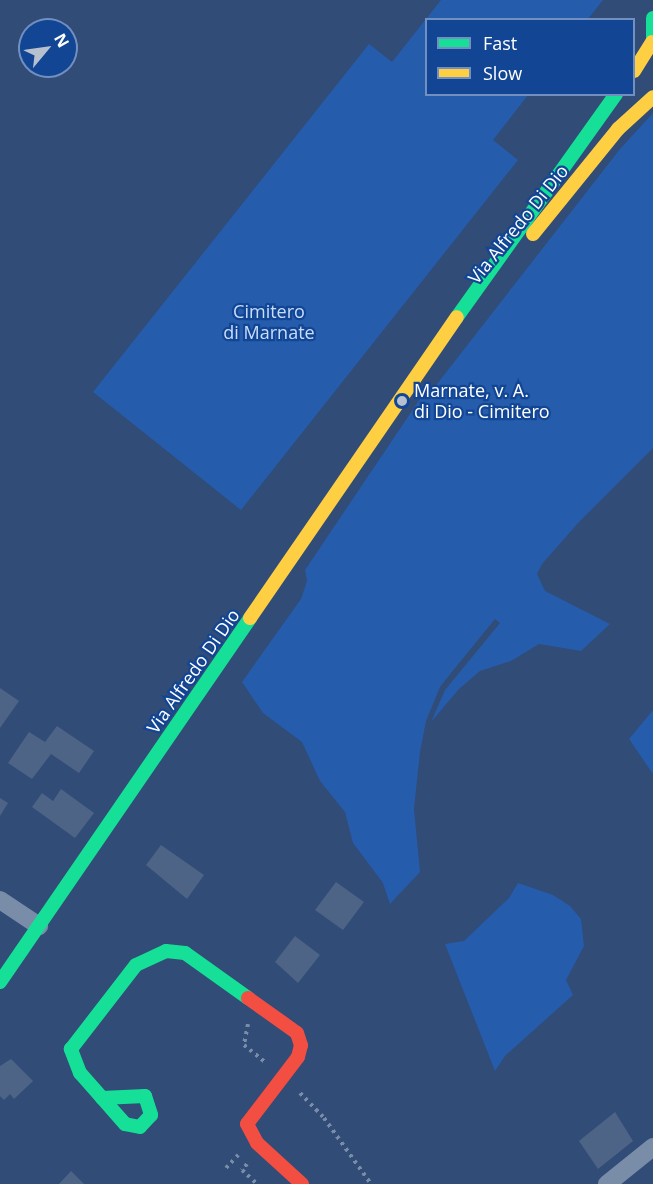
<!DOCTYPE html>
<html>
<head>
<meta charset="utf-8">
<style>
  body { margin:0 }
  #map { position:relative; width:653px; height:1184px; overflow:hidden; background:#304c77; font-family:"Open Sans",sans-serif }
  div>[style] { position:absolute }
  [style*='--x'] { left:calc(var(--x)*1px); top:calc(var(--y)*1px); width:calc(var(--w)*1px); rotate:calc(var(--a)*1deg) }
  .green>* { inset:0; background:#265cac }
  .building>* { inset:0; background:#4d6486 }
  .path>* { height:4px; margin-top:-2px; transform-origin:0; background:repeating-linear-gradient(90deg,#798da9 0 3px,transparent 0 7.5px) }
  .street>* { height:18px; margin:-9px; padding:0 9px; transform-origin:9px; border-radius:9px; background:#798da9 }
  .fast>* { height:14px; margin:-7px; padding:0 7px; transform-origin:7px; border-radius:7px; background:#16e098 }
  .slow>* { height:14px; margin:-7px; padding:0 7px; transform-origin:7px; border-radius:7px; background:#ffcf43 }
  .jam>* { height:14px; margin:-7px; padding:0 7px; transform-origin:7px; border-radius:7px; background:#f24e42 }
  .dots>* { width:16px; height:16px; translate:-50% -50%; box-sizing:border-box; border:3px solid #124695; border-radius:50% }
  span { translate:-50% -50%; white-space:nowrap; text-align:center; line-height:1.15; -webkit-text-stroke:4.5px #124695; paint-order:stroke }
  .street-label { font-size:18px; color:#fff }
  .park-label { font-size:18px; color:#c9defd }
  .poi-label { font-size:18px; color:#fff }
  .left { translate:0 -50%; text-align:left }
  .legend { position:absolute; left:425px; top:18px; width:210px; height:78px; box-sizing:border-box; background:#124695; border:2px solid #7190bf; margin:0; padding:8px 10px; list-style:none; font-size:18px; color:#fff }
  .legend li { display:flex; align-items:center; gap:12px; height:30px }
  .legend b { width:30px; border:2px solid #7190bf }
  .north { position:absolute; left:18px; top:18px; width:60px; height:60px; box-sizing:border-box; background:#124695; border:2px solid #7190bf; border-radius:50%; rotate:61deg; font-size:16px; font-weight:700; line-height:24px; text-align:center; color:#fff }
  .north::after { content:''; display:block; margin:auto; width:21px; height:27px; background:#b7c0cf; clip-path:polygon(50% 0,100% 100%,50% 72%,0 100%) }
</style>
</head>
<body>
<div id="map">
  <div class="green">
    <i style="clip-path:polygon(441px 0,603px 0,588px 19px,426px 20px,426px 94px,528px 95px,493px 140px,518px 160px,241px 510px,93px 392px,369px 44px,392px 62px)"></i>
    <i style="clip-path:polygon(653px 113px,653px 448px,579px 522px,542px 564px,537px 574px,545px 591px,610px 624px,581px 651px,539px 644px,511px 661px,480px 671px,459px 689px,431px 722px,445px 690px,500px 623px,495px 619px,451px 673px,440px 687px,426px 721px,420px 752px,414px 809px,420px 872px,390px 904px,383px 883px,353px 843px,345px 812px,320px 781px,302px 742px,263px 713px,242px 682px,301px 599px,307px 581px,305px 570px,426px 390px,430px 393px,620px 149px)"></i>
    <i style="clip-path:polygon(653px 710px,653px 774px,629px 739px)"></i>
    <i style="clip-path:polygon(518px 883px,553px 895px,570px 906px,581px 919px,584px 946px,566px 980px,573px 995px,505px 1056px,495px 1071px,445px 944px,464px 941px,509px 898px)"></i>
  </div>
  <div class="building">
    <i style="clip-path:polygon(0 688px,19px 701px,0 728px)"></i>
    <i style="clip-path:polygon(57px 726px,94px 751px,79px 773px,51px 754px,32px 779px,8px 763px,29px 732px,45px 742px)"></i>
    <i style="clip-path:polygon(61px 789px,94px 813px,75px 838px,32px 807px,42px 793px,53px 801px)"></i>
    <i style="clip-path:polygon(0 798px,8px 803px,0 816px)"></i>
    <i style="clip-path:polygon(161px 845px,204px 875px,187px 899px,146px 865px)"></i>
    <i style="clip-path:polygon(336px 882px,364px 902px,343px 930px,315px 910px)"></i>
    <i style="clip-path:polygon(295px 936px,320px 955px,298px 983px,275px 962px)"></i>
    <i style="clip-path:polygon(11px 1059px,33px 1081px,14px 1099px,10px 1094px,4px 1100px,0 1096px,0 1066px)"></i>
    <i style="clip-path:polygon(615px 1112px,633px 1141px,598px 1169px,579px 1141px)"></i>
    <i style="clip-path:polygon(71px 1171px,84px 1184px,59px 1184px)"></i>
  </div>
  <div class="path">
    <i style="--x:248;--y:1024;--w:21;--a:101"></i>
    <i style="--x:244;--y:1045;--w:27;--a:39"></i>
    <i style="--x:300;--y:1093;--w:35;--a:46"></i>
    <i style="--x:324;--y:1118;--w:81;--a:54.5"></i>
    <i style="--x:247;--y:1164;--w:8;--a:130"></i>
    <i style="--x:242;--y:1170;--w:21;--a:43"></i>
    <i style="--x:226;--y:1168;--w:18;--a:-47"></i>
  </div>
  <div class="street">
    <i style="--x:0;--y:900;--w:47;--a:33.7"></i>
    <i style="--x:607;--y:1184;--w:59;--a:-38.8"></i>
  </div>
  <div class="fast">
    <i style="--x:653;--y:18;--w:26;--a:90"></i>
    <i style="--x:457;--y:317;--w:274;--a:-54.5"></i>
    <i style="--x:0;--y:982;--w:442;--a:-55.5"></i>
    <i style="--x:102;--y:1098;--w:43;--a:-2.7"></i>
    <i style="--x:145;--y:1096;--w:20;--a:72"></i>
    <i style="--x:151;--y:1115;--w:16;--a:133"></i>
    <i style="--x:140;--y:1127;--w:15;--a:-169"></i>
    <i style="--x:125;--y:1124;--w:68;--a:-131.4"></i>
    <i style="--x:80;--y:1073;--w:26;--a:-111"></i>
    <i style="--x:71;--y:1049;--w:106;--a:-52.3"></i>
    <i style="--x:136;--y:965;--w:33;--a:-25"></i>
    <i style="--x:166;--y:951;--w:19;--a:6"></i>
    <i style="--x:185;--y:953;--w:77;--a:35.5"></i>
  </div>
  <div class="slow">
    <i style="--x:634;--y:71;--w:34;--a:-58"></i>
    <i style="--x:533;--y:234;--w:135;--a:-51"></i>
    <i style="--x:618;--y:129;--w:47;--a:-42.4"></i>
    <i style="--x:250;--y:618;--w:365;--a:-55.5"></i>
  </div>
  <div class="jam">
    <i style="--x:248;--y:998;--w:60;--a:35.5"></i>
    <i style="--x:297;--y:1033;--w:13;--a:72"></i>
    <i style="--x:301;--y:1045;--w:12;--a:104"></i>
    <i style="--x:298;--y:1057;--w:84;--a:127.3"></i>
    <i style="--x:247;--y:1124;--w:21;--a:62"></i>
    <i style="--x:257;--y:1143;--w:61;--a:42.3"></i>
  </div>
  <div class="dots">
    <i style="left:402px;top:401px;background:#b7c0cf"></i>
  </div>
  <div class="street-label">
    <span style="left:518px;top:224px;rotate:-51deg">Via Alfredo Di Dio</span>
    <span style="left:193px;top:671px;rotate:-55deg">Via Alfredo Di Dio</span>
  </div>
  <div class="park-label">
    <span style="left:269px;top:322px">Cimitero<br>di Marnate</span>
  </div>
  <div class="poi-label">
    <span class="left" style="left:414px;top:401px">Marnate, v. A.<br>di Dio - Cimitero</span>
  </div>
  <ul class="legend">
  <li><b style="height:8px;background:#16e098"></b>Fast</li>
  <li><b style="height:8px;background:#ffcf43"></b>Slow</li>
  </ul>
  <div class="north">N</div>
</div>
</body>
</html>
